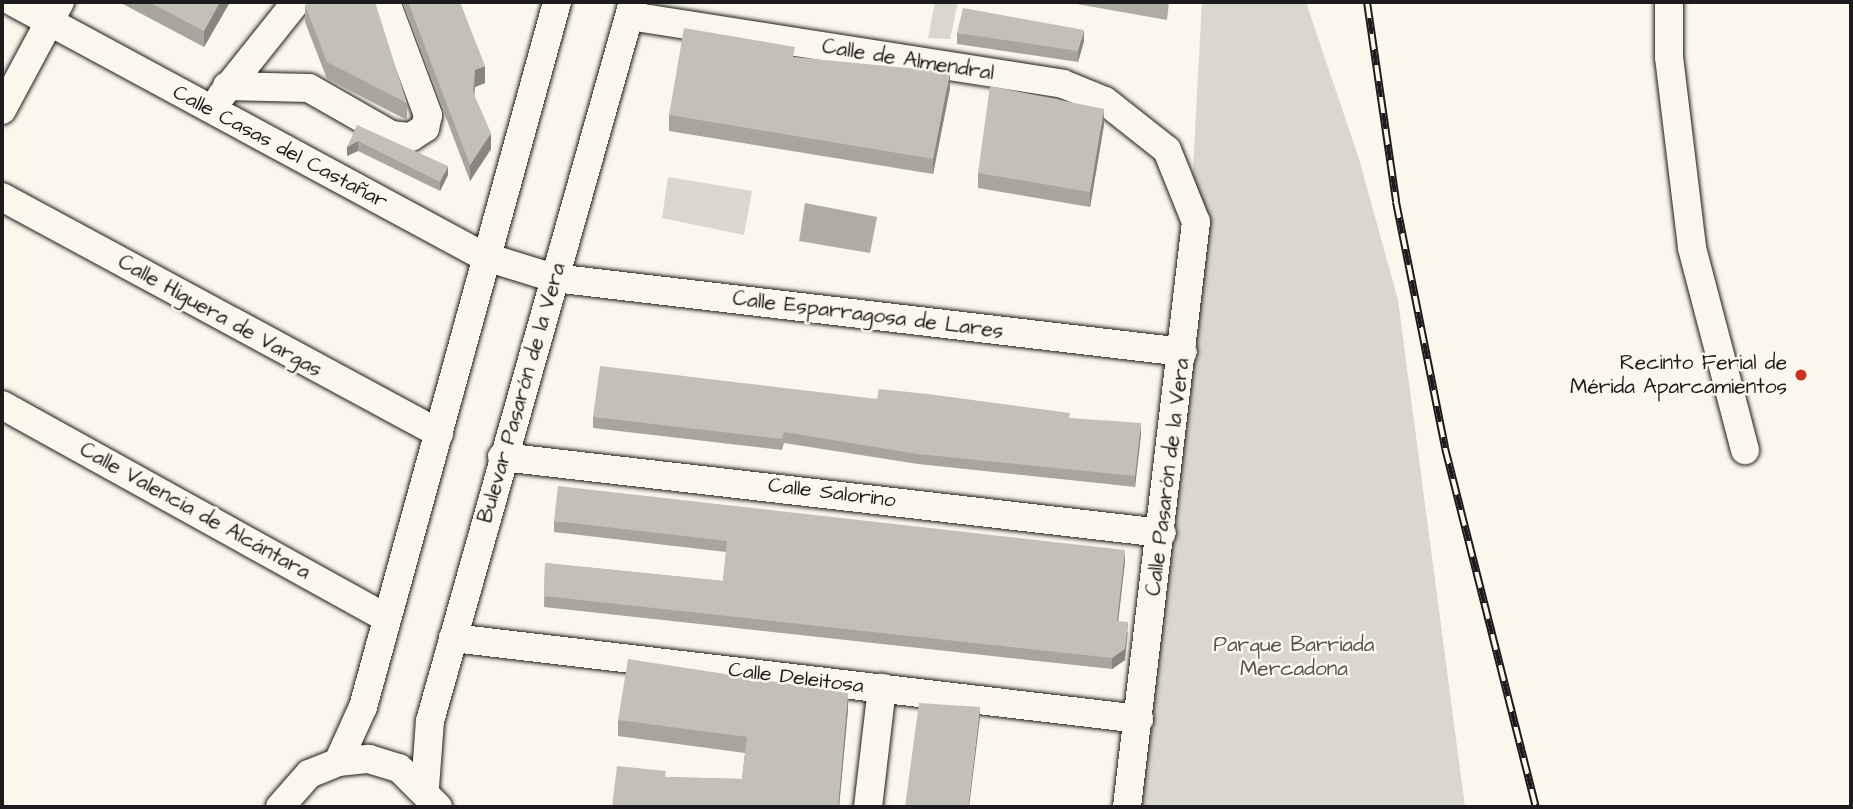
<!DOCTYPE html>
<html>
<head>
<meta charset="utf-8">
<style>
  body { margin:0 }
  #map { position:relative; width:1853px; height:809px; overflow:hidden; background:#fbf7ec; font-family:"Architects Daughter",sans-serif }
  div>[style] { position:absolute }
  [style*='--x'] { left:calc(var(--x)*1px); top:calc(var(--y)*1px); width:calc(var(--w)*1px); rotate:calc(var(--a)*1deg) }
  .green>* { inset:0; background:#dad7ce }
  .water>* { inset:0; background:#afaca5 }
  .roads { filter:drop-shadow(0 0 2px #1c1c1c) drop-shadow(0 0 2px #1c1c1c) }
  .minor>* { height:28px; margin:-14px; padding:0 14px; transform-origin:14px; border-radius:14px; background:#fbf7ec }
  .rail>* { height:8px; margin-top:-4px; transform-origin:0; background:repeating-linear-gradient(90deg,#fbf7ec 0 16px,#1c1c1c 0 32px); box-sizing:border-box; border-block:2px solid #1c1c1c }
  .wall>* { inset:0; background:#a8a59e }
  .shaded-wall>* { inset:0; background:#888681 }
  .building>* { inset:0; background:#c3c0b8 }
  .dots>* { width:19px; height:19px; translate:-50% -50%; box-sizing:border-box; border:4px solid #fbf7ec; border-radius:50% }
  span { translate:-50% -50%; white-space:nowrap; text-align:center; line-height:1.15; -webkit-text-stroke:5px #fbf7ec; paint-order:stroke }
  .street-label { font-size:21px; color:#1c1c1c }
  .poi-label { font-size:21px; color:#1c1c1c }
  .right { translate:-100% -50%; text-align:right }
  .park-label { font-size:21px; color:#555451 }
  .frame { position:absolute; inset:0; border:4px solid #1c1c1c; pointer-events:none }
</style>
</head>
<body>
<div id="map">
  <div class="green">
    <i style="clip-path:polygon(935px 2px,958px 2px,950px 39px,928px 38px)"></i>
    <i style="clip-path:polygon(1202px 2px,1306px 2px,1359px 159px,1398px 300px,1465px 807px,1119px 807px,1183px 352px)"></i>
    <i style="clip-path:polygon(668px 177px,752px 191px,744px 235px,662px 218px)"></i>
  </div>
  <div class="water">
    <i style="clip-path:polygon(1065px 2px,1169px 2px,1167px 20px)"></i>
    <i style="clip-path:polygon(805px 203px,877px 217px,870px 253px,799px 241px)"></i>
  </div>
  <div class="roads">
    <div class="minor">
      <i style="--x:13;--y:2;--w:534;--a:28.39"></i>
      <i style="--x:483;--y:256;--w:74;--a:17.2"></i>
      <i style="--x:554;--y:278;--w:633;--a:6.71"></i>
      <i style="--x:1669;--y:2;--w:55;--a:90"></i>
      <i style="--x:1669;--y:57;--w:192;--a:83.1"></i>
      <i style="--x:1692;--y:248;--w:209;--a:75.3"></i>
      <i style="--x:630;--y:16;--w:438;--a:8.9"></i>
      <i style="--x:1063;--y:84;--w:45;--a:22"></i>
      <i style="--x:1105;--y:101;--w:79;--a:38.3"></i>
      <i style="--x:1167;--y:150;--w:78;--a:68.1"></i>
      <i style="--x:1196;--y:222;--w:589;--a:96.73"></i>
      <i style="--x:227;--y:86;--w:82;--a:1.4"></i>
      <i style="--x:309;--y:88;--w:95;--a:29.8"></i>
      <i style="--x:391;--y:135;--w:20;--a:6"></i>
      <i style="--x:411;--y:137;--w:17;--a:-33"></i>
      <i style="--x:425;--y:128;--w:13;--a:-77"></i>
      <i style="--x:428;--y:115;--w:121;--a:-110.4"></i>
      <i style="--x:221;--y:96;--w:120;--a:-51.4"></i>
      <i style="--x:2;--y:110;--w:123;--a:-61.8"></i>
      <i style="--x:2;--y:197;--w:497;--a:28.4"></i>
      <i style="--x:2;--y:405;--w:440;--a:29"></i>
      <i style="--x:502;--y:457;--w:664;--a:6.57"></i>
      <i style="--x:453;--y:638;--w:691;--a:6.73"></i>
      <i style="--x:338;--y:762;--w:60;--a:-65.6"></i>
      <i style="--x:363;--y:707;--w:731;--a:-74.61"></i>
      <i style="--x:425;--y:787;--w:66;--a:-85.7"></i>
      <i style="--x:430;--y:721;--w:747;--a:-74.23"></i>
      <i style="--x:280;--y:807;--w:44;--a:-48.7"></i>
      <i style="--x:309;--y:774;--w:31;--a:-22"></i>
      <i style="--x:338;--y:762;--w:31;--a:-6"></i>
      <i style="--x:369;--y:759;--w:31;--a:17"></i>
      <i style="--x:399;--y:768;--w:55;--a:45"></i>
      <i style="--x:868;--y:807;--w:120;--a:-83.3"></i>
    </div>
  </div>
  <div class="rail">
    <i style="--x:1367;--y:2;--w:202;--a:81.7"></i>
    <i style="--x:1396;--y:202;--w:251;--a:78.7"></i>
    <i style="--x:1445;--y:448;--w:370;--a:75.8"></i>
  </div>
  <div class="wall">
    <i style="clip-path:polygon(119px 2px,230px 2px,204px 47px)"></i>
    <i style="clip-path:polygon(402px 2px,460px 2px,485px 83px,475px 87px,474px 94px,491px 149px,470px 181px)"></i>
    <i style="clip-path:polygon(305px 5px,407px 103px,407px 120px,327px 79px,305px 22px)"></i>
    <i style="clip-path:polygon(957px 33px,1084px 41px,1078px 62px,957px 44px)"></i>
    <i style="clip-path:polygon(795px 57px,950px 88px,933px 174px,669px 131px,669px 115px)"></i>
    <i style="clip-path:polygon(357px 125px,448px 175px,440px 191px,358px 151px,347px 156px)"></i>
    <i style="clip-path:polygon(1104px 125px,1090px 207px,978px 188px,978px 173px)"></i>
    <i style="clip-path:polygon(877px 399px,1070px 418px,1141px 434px,1135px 487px,918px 464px,784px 443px,782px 450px,593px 428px,593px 417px)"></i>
    <i style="clip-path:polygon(554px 521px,1125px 561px,1118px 621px,1128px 633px,1125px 660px,1112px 669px,544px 607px,545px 563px,723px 581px,726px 552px,554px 532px)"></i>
    <i style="clip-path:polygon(848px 709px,839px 807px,612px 807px,666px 777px,742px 779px,745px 753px,618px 736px,618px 720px)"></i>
  </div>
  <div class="shaded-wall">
    <i style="clip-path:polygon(220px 2px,230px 2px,204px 47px,204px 31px)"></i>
    <i style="clip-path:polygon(1084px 30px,1084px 41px,1078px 62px,1078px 51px)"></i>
    <i style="clip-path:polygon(485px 66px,485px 83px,475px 87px,473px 108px,475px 70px)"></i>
    <i style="clip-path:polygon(950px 72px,950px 88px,933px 174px,933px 159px)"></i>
    <i style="clip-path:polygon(1104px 109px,1104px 125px,1090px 207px,1090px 192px)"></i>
    <i style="clip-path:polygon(491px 133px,491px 149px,470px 181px,470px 165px)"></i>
    <i style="clip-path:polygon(358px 141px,358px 151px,347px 156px,347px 147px)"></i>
    <i style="clip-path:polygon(448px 166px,448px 175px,440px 191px,440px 182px)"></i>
    <i style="clip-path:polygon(1141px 423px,1141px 434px,1135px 487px,1135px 476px)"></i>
    <i style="clip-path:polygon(1125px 550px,1125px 561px,1117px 632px,1117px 621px)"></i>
    <i style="clip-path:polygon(1128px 622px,1125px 660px,1112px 669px,1112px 658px)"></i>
    <i style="clip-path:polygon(848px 693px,848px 709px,839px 807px,838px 807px)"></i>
    <i style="clip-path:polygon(980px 707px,980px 718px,969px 807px,968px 807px)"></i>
  </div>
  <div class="building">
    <i style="clip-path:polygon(149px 2px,220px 2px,204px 31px)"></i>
    <i style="clip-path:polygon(314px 2px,375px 2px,407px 103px,327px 62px,305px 5px)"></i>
    <i style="clip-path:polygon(408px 2px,460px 2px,485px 66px,475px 70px,473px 92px,491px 133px,470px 165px)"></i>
    <i style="clip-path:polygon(963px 8px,1084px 30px,1078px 51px,957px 33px)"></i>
    <i style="clip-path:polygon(684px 28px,795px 47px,793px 57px,950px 72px,933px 159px,669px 115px)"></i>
    <i style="clip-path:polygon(990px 86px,1104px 109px,1090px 192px,978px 173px)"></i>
    <i style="clip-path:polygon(357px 125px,448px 166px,440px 182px,358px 141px,347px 147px)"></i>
    <i style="clip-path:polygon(600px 366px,877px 399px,879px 389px,928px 394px,1070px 413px,1069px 418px,1141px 423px,1135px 476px,918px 454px,784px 432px,782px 439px,593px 417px)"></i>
    <i style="clip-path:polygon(558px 486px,1125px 550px,1117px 621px,1128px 622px,1125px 649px,1112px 658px,544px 596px,545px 563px,723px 581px,727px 541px,554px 521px)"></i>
    <i style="clip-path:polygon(628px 659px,848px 693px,838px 807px,612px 807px,617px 766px,666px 771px,665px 777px,742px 779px,747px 737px,618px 720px)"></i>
    <i style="clip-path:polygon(919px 703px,980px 707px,968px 807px,905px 807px)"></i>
  </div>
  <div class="dots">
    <i style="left:1801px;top:375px;background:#c8321e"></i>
  </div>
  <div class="street-label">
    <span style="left:908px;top:60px;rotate:9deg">Calle de Almendral</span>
    <span style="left:280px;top:147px;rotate:28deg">Calle Casas del Castañar</span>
    <span style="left:868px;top:315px;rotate:7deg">Calle Esparragosa de Lares</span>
    <span style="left:220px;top:316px;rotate:29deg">Calle Higuera de Vargas</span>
    <span style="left:522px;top:393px;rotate:-74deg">Bulevar Pasarón de la Vera</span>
    <span style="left:1168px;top:477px;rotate:-83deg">Calle Pasarón de la Vera</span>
    <span style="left:832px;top:493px;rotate:7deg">Calle Salorino</span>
    <span style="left:195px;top:511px;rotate:29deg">Calle Valencia de Alcántara</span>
    <span style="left:796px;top:678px;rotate:7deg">Calle Deleitosa</span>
  </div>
  <div class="poi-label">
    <span class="right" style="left:1787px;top:375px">Recinto Ferial de<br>Mérida Aparcamientos</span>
  </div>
  <div class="park-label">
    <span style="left:1294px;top:657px">Parque Barriada<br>Mercadona</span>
  </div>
  <div class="frame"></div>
</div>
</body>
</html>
